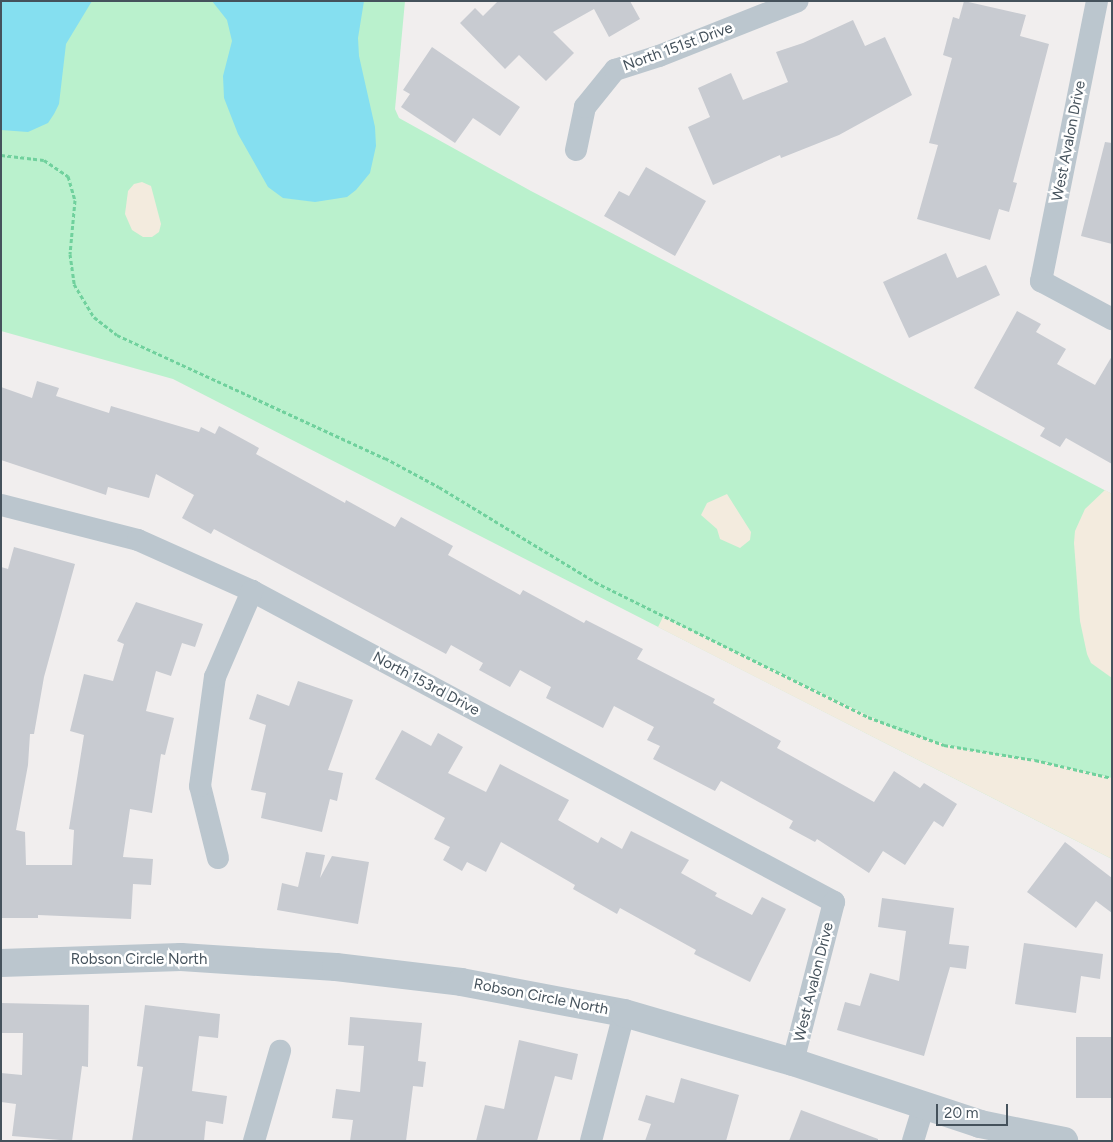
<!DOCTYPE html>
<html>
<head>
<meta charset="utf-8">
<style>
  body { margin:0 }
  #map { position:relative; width:1113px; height:1142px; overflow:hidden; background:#f1eeee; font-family:Figtree,sans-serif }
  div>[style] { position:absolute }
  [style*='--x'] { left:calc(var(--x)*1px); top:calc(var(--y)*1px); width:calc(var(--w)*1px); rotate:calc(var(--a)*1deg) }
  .green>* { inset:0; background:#baf1cd }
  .sand>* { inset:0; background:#f3ebde }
  .water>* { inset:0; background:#85dff0 }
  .building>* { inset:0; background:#c8cbd1 }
  .path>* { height:3px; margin-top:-1.5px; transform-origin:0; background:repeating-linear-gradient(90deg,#70d19d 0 4px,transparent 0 6.5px) }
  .minor>* { height:22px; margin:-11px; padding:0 11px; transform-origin:11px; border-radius:11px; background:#bbc6ce }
  .tertiary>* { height:28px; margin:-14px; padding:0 14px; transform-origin:14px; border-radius:14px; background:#bbc6ce }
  span { translate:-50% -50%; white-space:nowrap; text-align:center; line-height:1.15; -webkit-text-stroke:5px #fff; paint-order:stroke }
  .street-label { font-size:15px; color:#45525c }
  .frame { position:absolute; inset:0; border:2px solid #45525c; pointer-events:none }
  .scale { position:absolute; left:936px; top:1104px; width:72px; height:22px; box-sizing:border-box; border:2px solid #45525c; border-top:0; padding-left:6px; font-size:15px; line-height:18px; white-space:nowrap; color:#45525c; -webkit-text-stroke:4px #fff; paint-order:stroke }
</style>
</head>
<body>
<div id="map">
  <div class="green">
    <i style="clip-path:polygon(1px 1px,405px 1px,395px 109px,399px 118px,531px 191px,1112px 494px,1112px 859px,173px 379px,1px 331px)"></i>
  </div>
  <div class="sand">
    <i style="clip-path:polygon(142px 182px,151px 186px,161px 224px,159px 232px,152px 237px,143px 237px,132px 230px,125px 214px,128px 191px,134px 184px)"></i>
    <i style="clip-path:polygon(1105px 490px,1112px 494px,1112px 678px,1091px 663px,1087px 654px,1080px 621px,1074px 543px,1075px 531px,1085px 509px)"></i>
    <i style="clip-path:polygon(727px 494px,751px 532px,750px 540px,740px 548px,720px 539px,717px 529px,701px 515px,707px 503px)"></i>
    <i style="clip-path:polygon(663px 617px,900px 731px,962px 749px,1035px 760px,1112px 778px,1112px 859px,658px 627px)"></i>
  </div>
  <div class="water">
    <i style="clip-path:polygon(1px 1px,92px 1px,66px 44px,59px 104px,54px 114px,48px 123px,28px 132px,1px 130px)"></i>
    <i style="clip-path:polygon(212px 1px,364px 1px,358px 38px,359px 56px,375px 127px,376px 146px,370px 173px,356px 190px,347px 197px,315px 202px,283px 198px,268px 187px,238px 134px,224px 98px,223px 76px,232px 41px,227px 20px)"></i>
  </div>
  <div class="building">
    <i style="clip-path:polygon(498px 1px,630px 1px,640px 19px,609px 37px,594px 9px,553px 32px,574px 53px,546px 81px,519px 55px,505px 69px,460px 23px,475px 8px,483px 16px)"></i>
    <i style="clip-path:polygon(964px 1px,1026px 15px,1020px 36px,1049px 44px,1013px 182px,1017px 183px,1009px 212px,999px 209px,990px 240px,917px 219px,938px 145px,929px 143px,952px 58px,943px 55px,953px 17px,959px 19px)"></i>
    <i style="clip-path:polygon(853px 20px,865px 46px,885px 37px,912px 95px,839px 135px,781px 158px,780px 155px,713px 185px,688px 127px,710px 117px,698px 88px,731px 73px,743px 100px,788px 82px,776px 52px,803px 43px)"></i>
    <i style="clip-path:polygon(432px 47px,520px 107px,500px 136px,473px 118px,455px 143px,401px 107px,410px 94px,403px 90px)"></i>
    <i style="clip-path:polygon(1105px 142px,1112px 143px,1112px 244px,1081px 236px)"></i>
    <i style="clip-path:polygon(646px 167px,706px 201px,675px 256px,604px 216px,619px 191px,629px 196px)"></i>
    <i style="clip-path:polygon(946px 253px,957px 278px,986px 265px,1000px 295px,909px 338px,883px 282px)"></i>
    <i style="clip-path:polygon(1017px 311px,1041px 324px,1036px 332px,1066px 349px,1057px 364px,1095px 385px,1112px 356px,1112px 464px,1066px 438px,1060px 447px,1040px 436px,1045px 428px,974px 388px)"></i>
    <i style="clip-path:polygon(37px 381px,59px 388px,56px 396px,109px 413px,111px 406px,199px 432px,201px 427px,215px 434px,219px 426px,259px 448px,256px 454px,345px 503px,346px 500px,395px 527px,401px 517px,453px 546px,448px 555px,520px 595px,523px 590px,584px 623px,586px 620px,643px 649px,637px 659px,715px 699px,713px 703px,781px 741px,777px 748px,874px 802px,894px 771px,920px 788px,924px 783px,957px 804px,943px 827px,934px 821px,905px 865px,883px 851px,869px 873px,817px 839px,815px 842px,789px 828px,793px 821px,721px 781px,715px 791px,653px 759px,660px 746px,647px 740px,654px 727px,614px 706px,603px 728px,546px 698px,551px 687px,520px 670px,510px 687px,479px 670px,483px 663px,451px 645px,446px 654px,214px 529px,211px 534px,182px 518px,194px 495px,156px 474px,149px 498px,108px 487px,106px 495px,1px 460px,1px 387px,32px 398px)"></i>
    <i style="clip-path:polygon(14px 547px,75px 564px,44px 677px,34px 734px,30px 734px,28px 765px,16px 830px,25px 832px,26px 865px,72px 865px,74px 830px,69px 829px,84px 735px,70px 731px,84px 674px,113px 681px,124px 644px,117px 641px,136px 602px,203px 624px,195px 647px,182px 643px,171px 676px,156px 671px,146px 711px,174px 718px,165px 755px,161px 754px,152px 813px,130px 809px,123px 857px,153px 859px,151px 885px,133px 884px,131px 919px,38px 915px,38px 918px,1px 918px,1px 567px,8px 569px)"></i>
    <i style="clip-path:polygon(298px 681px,353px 700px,328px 770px,343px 773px,337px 801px,330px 799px,322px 832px,261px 818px,266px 793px,251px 790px,266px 725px,249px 719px,257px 694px,289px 706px)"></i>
    <i style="clip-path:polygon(402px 730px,431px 746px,438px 733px,463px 747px,448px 773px,486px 792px,500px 764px,569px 800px,558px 820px,598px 843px,601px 837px,622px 849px,631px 831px,689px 860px,681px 873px,717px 893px,715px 896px,752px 915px,762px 897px,786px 909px,750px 982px,694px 954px,696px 950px,620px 908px,617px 914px,573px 889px,575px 885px,501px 842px,486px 872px,467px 862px,462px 871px,443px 860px,450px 847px,434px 839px,445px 818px,375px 779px)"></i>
    <i style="clip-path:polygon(1065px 842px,1112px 878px,1112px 913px,1096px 901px,1076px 928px,1027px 892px)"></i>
    <i style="clip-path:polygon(306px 852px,325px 855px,320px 878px,332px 856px,369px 862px,358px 924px,277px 910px,282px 883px,298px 887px)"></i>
    <i style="clip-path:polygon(882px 898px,954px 908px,949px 944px,969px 946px,966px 969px,950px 967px,924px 1056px,837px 1030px,845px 1002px,860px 1006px,870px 973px,899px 981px,906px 931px,878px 927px)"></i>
    <i style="clip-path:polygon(1024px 943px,1103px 954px,1100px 979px,1081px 976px,1076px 1013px,1015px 1004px)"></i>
    <i style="clip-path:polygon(1px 1003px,89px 1005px,88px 1067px,82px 1066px,72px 1141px,12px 1136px,16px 1104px,1px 1102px,1px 1073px,22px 1075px,23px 1033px,1px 1033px)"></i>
    <i style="clip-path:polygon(145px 1005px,220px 1014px,218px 1038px,199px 1036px,192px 1091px,227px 1096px,223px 1124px,206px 1121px,204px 1141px,132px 1141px,143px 1067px,137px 1066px)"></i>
    <i style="clip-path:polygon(350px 1017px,422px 1023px,418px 1061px,426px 1062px,423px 1087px,413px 1086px,406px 1141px,350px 1141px,353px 1120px,332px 1118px,336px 1089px,360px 1092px,364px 1046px,348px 1045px)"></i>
    <i style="clip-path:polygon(1076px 1037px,1112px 1037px,1112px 1098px,1076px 1098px)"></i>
    <i style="clip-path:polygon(519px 1040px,578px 1054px,572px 1080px,555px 1076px,537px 1141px,476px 1141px,485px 1105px,504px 1109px)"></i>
    <i style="clip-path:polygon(681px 1078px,739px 1095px,726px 1141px,645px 1141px,651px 1124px,638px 1120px,646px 1095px,674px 1103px)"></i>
    <i style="clip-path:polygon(801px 1110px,878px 1139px,878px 1141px,789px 1141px)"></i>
  </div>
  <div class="path">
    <i style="--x:1;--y:155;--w:43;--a:6.6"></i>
    <i style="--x:44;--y:160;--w:29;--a:34"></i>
    <i style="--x:68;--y:176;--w:25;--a:74"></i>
    <i style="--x:75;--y:200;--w:54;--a:95.3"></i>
    <i style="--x:70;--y:254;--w:30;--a:82"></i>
    <i style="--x:74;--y:284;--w:39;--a:59"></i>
    <i style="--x:94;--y:317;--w:29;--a:38"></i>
    <i style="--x:117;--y:335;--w:295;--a:24.7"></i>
    <i style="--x:385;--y:458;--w:61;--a:28.2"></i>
    <i style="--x:439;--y:487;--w:183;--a:31.3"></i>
    <i style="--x:595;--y:582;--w:305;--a:26.3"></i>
    <i style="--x:868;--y:717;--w:81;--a:20.2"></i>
    <i style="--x:944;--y:745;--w:92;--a:9.4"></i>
    <i style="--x:1035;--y:760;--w:79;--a:13.2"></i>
  </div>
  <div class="minor">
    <i style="--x:1097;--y:1;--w:286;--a:101.3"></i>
    <i style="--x:1041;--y:281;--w:81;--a:28.2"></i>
    <i style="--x:576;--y:150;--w:44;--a:-78.2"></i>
    <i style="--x:585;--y:107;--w:48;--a:-51"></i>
    <i style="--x:615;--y:70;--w:46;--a:-17.7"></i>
    <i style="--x:659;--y:56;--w:149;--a:-21.6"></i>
    <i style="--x:1;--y:505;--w:141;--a:14.3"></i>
    <i style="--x:138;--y:540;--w:125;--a:24.1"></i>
    <i style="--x:252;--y:591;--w:660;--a:28.12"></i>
    <i style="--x:834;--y:902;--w:165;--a:104.4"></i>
    <i style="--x:218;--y:858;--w:74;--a:-104"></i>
    <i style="--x:200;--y:786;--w:110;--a:-82.2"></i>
    <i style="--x:215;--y:677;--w:94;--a:-66.7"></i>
    <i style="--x:254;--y:1141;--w:94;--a:-73.9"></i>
    <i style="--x:591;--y:1141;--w:132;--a:-75.5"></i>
    <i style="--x:913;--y:1141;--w:37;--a:-73"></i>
  </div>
  <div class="tertiary">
    <i style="--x:1;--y:963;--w:180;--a:-1.9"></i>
    <i style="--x:181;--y:957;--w:155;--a:3.7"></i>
    <i style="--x:336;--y:967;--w:126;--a:6.8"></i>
    <i style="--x:461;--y:982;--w:166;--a:10.8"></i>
    <i style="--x:624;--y:1013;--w:176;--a:16.2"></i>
    <i style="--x:793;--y:1062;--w:197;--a:18.3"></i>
    <i style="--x:980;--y:1124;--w:86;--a:11.4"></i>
  </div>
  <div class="street-label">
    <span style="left:678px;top:47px;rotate:-20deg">North 151st Drive</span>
    <span style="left:1069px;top:141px;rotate:-79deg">West Avalon Drive</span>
    <span style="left:426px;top:684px;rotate:28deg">North 153rd Drive</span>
    <span style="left:139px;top:960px">Robson Circle North</span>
    <span style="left:814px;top:982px;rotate:-76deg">West Avalon Drive</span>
    <span style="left:541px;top:997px;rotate:11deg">Robson Circle North</span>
  </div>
  <div class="frame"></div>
  <div class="scale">20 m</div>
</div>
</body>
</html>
